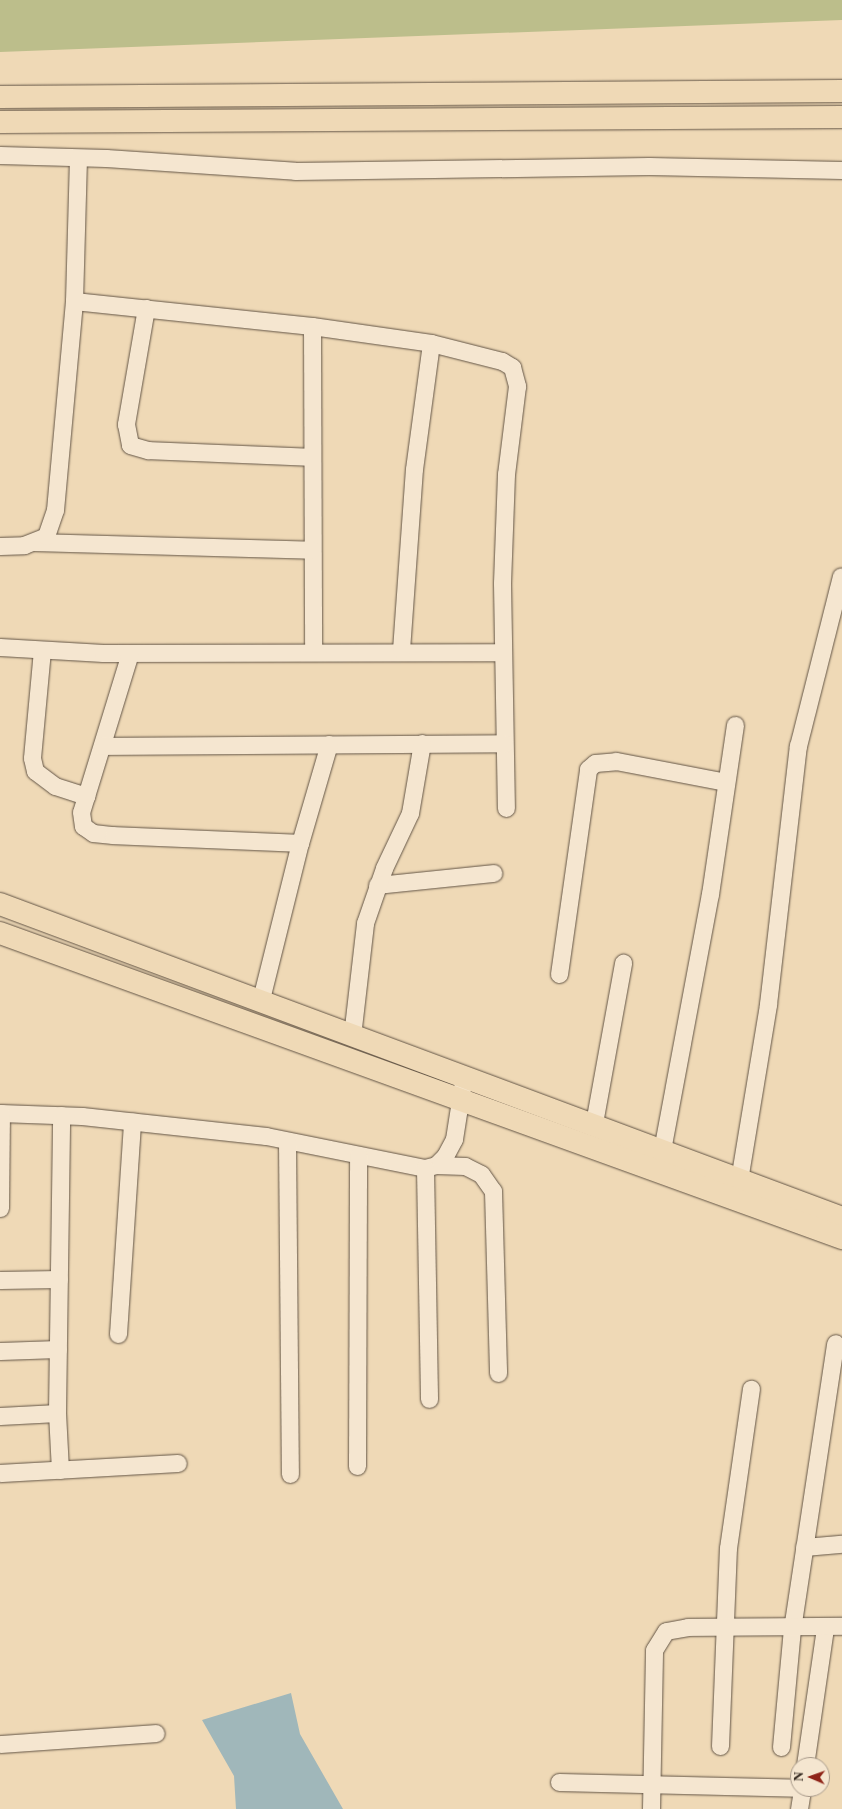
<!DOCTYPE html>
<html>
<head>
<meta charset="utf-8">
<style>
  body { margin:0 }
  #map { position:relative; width:842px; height:1809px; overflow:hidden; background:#efd9b6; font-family:"Libre Caslon Text",serif }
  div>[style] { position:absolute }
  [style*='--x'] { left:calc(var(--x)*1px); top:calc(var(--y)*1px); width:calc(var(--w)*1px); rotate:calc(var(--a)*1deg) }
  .green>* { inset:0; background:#bcbe8b }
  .water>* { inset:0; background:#a0b7ba }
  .roads { filter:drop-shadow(0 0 1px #635546) drop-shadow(0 0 1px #635546) }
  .minor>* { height:17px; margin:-8.5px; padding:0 8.5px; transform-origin:8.5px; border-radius:8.5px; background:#f5e6d0 }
  .major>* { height:22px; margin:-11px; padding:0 11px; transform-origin:11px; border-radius:11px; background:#efd9b6 }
  .highway>* { height:22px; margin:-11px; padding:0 11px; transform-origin:11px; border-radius:11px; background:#efd9b6 }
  span { translate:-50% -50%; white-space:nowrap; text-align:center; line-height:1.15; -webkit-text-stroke:3.5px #f5e6d0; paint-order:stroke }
  .north { position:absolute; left:790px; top:1757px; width:40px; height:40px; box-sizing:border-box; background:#f5e6d0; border:1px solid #a89a8a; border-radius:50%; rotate:272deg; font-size:11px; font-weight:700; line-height:16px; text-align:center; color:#342920 }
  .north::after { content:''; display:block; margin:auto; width:14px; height:18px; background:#8f2418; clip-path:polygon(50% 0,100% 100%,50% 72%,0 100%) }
</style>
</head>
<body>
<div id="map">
  <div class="green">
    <i style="clip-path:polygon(0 0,842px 0,842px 20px,0 52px)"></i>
  </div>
  <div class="water">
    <i style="clip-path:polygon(291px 1693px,300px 1734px,343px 1809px,236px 1809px,234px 1776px,202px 1720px)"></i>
  </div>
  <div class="roads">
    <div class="minor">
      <i style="--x:0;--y:155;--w:106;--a:1.6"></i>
      <i style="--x:106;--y:158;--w:189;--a:3.9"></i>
      <i style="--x:295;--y:171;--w:354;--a:-0.8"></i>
      <i style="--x:649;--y:166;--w:193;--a:1.2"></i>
      <i style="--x:74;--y:301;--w:239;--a:6"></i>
      <i style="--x:312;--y:326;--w:120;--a:8.1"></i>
      <i style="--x:431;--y:343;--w:73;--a:14.2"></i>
      <i style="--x:502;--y:361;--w:12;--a:31"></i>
      <i style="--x:512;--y:367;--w:20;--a:75"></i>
      <i style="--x:517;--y:386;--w:89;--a:97.1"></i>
      <i style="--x:506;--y:474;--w:109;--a:92.1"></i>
      <i style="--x:502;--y:583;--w:225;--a:89"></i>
      <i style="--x:146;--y:308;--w:118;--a:99.8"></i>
      <i style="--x:126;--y:424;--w:21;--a:79"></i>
      <i style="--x:130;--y:445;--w:19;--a:16"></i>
      <i style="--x:148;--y:450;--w:164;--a:2.4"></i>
      <i style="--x:312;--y:326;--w:325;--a:89.8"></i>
      <i style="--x:34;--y:542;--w:278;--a:1.6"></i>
      <i style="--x:0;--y:546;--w:24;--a:-2"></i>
      <i style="--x:24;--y:545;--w:24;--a:-22"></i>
      <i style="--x:46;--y:536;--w:28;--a:-71"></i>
      <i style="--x:55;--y:510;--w:210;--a:-84.8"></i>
      <i style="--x:74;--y:301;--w:142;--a:-88.4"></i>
      <i style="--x:0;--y:647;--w:103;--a:3.3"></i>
      <i style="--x:103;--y:653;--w:400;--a:-0.1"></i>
      <i style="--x:42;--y:650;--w:108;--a:95.3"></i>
      <i style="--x:32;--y:758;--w:13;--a:77"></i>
      <i style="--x:35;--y:771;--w:25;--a:37"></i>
      <i style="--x:55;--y:786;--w:33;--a:18"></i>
      <i style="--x:401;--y:650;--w:181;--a:-85.9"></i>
      <i style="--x:414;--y:469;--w:127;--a:-82.3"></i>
      <i style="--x:130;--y:653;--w:166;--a:107.1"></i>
      <i style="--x:81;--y:812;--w:14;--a:82"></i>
      <i style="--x:83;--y:826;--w:12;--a:35"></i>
      <i style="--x:93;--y:833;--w:20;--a:6"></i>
      <i style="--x:113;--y:835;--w:187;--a:2.4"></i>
      <i style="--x:102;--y:746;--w:402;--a:-0.4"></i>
      <i style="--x:377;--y:885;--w:117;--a:-5.9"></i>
      <i style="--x:559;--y:974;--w:207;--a:-81.9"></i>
      <i style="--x:588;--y:769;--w:9;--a:-41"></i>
      <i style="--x:595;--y:763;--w:21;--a:-5"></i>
      <i style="--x:616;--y:761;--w:112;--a:10.8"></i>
      <i style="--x:261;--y:999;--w:161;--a:-76"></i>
      <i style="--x:300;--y:843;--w:103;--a:-73.7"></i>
      <i style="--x:352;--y:1036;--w:114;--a:-83.4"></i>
      <i style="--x:365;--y:923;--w:58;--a:-70.9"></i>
      <i style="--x:384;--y:868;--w:61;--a:-64.7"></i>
      <i style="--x:410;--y:813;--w:71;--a:-80.3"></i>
      <i style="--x:0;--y:1113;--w:82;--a:2.1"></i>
      <i style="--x:82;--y:1116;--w:185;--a:6.2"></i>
      <i style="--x:266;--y:1136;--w:162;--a:11.4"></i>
      <i style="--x:425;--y:1168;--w:11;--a:-15"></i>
      <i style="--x:436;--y:1165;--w:13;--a:-45"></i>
      <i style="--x:445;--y:1156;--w:19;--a:-62"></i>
      <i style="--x:454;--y:1139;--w:52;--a:-81.1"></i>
      <i style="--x:594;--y:1123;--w:163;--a:-79.7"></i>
      <i style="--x:287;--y:1141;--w:333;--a:89.5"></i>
      <i style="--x:662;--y:1150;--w:260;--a:-79.4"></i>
      <i style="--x:710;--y:894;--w:171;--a:-81.6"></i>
      <i style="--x:436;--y:1165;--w:29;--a:2"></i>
      <i style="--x:465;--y:1166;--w:18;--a:27"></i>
      <i style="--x:481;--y:1174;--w:21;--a:55"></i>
      <i style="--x:493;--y:1191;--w:182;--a:88.4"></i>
      <i style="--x:425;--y:1168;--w:231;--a:89"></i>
      <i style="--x:739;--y:1180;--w:178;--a:-80.6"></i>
      <i style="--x:768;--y:1004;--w:260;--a:-83.4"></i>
      <i style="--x:798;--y:746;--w:175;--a:-75.8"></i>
      <i style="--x:0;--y:1208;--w:95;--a:-89.4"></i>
      <i style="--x:0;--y:1280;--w:59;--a:-1"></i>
      <i style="--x:118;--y:1334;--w:213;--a:-86.2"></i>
      <i style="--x:0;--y:1351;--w:58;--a:-2"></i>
      <i style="--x:0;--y:1416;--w:57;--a:-3"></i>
      <i style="--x:357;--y:1466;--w:311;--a:-89.8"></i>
      <i style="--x:60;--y:1470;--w:57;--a:-93"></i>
      <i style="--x:57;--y:1413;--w:298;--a:-89.2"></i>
      <i style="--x:0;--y:1473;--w:178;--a:-3.2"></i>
      <i style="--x:804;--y:1547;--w:38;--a:-5"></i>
      <i style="--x:0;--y:1744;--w:156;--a:-4"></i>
      <i style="--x:720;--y:1746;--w:198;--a:-87.7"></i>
      <i style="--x:728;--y:1548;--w:161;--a:-81.8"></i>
      <i style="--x:781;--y:1747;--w:119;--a:-84.7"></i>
      <i style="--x:792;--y:1629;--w:289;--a:-81.4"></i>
      <i style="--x:805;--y:1765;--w:138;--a:-81.7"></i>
      <i style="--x:559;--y:1782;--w:239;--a:1.4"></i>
      <i style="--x:651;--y:1809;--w:159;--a:-88.9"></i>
      <i style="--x:654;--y:1650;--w:22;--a:-58"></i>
      <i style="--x:666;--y:1631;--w:22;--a:-10"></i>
      <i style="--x:688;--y:1627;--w:154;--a:-0.4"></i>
      <i style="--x:799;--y:1809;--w:20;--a:-81"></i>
    </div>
    <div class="major">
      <i style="--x:0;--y:904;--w:899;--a:20.45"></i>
      <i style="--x:0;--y:933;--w:896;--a:19.91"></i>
    </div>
    <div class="highway">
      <i style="--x:0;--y:97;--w:842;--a:-0.41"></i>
      <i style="--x:0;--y:122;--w:842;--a:-0.34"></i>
    </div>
  </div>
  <div class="north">N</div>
</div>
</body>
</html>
